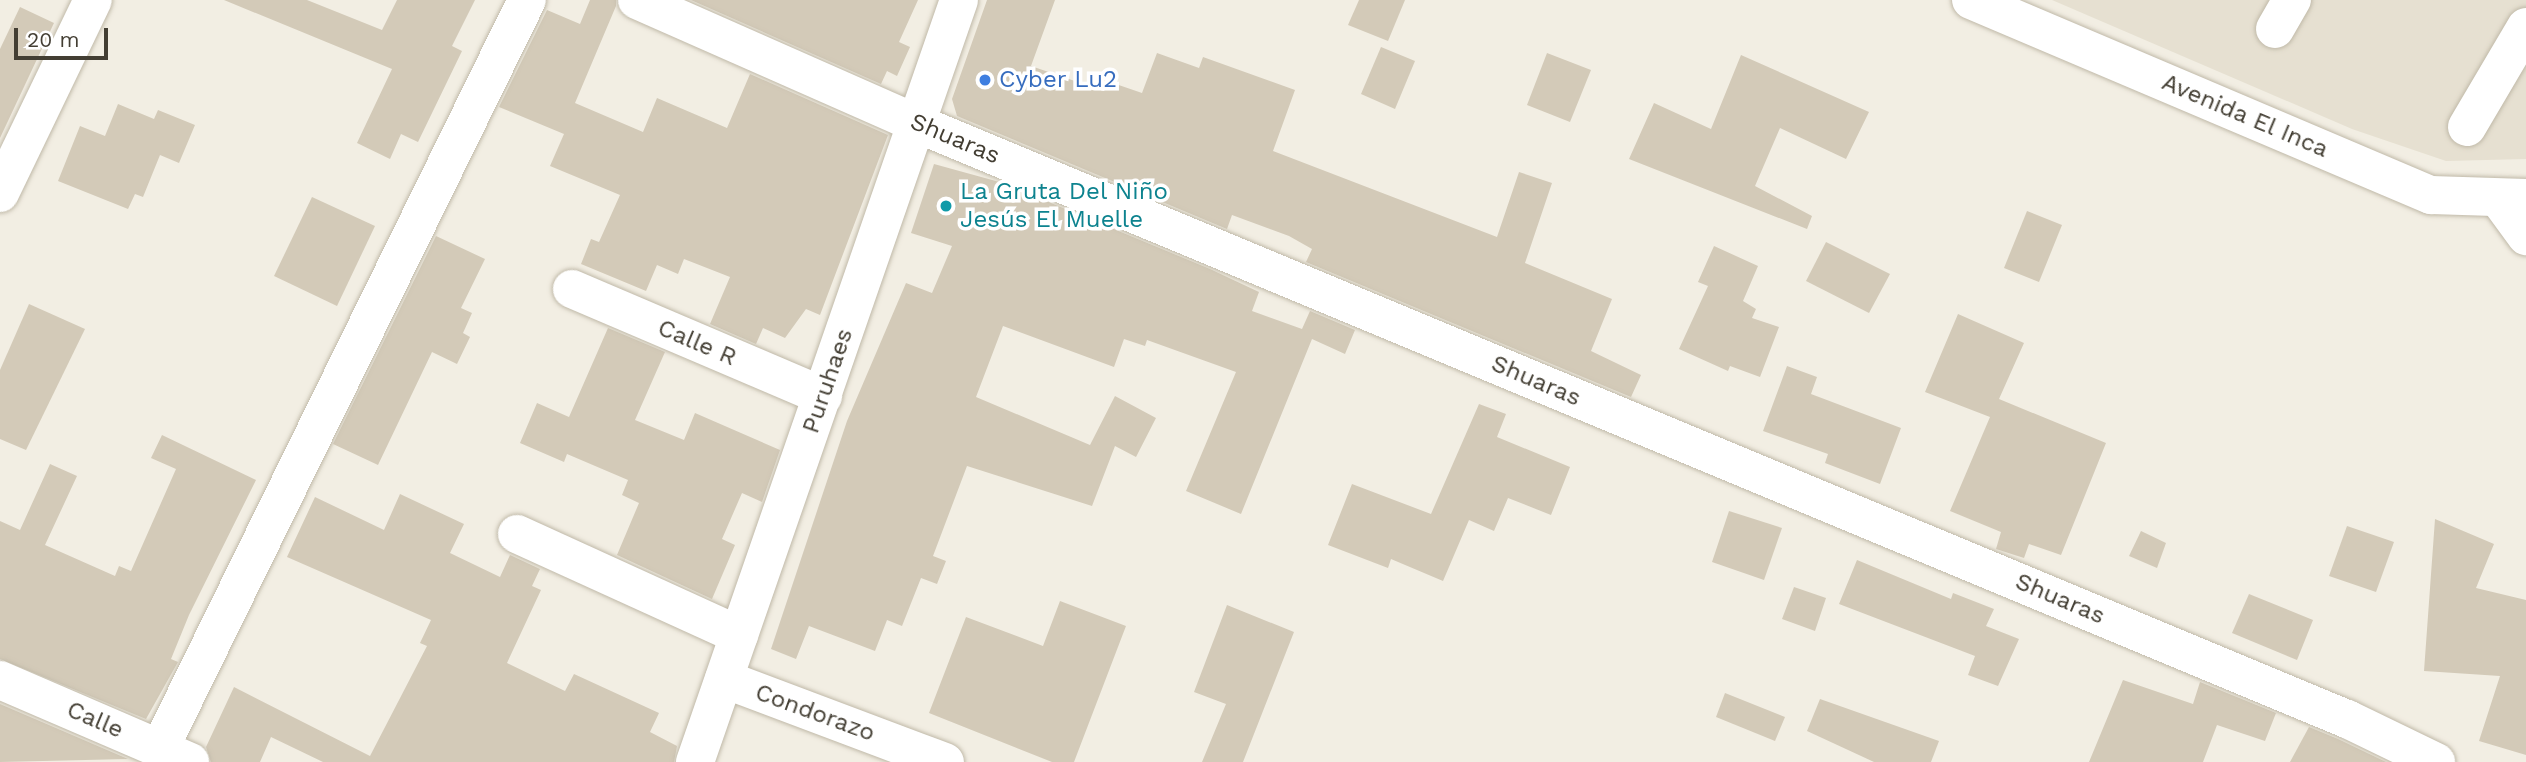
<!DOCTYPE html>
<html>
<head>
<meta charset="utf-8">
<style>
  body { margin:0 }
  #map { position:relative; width:2526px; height:762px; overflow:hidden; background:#f2eee3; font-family:"Work Sans",sans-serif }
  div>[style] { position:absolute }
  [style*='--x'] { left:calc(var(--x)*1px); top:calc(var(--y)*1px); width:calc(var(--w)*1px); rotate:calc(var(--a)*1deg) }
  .residential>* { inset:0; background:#e6e0d1 }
  .building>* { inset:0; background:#d3cab8 }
  .roads { filter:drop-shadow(0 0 2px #c0b9a8) drop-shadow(0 0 2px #c0b9a8) }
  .minor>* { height:38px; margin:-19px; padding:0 19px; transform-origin:19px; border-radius:19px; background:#fff }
  .dots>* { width:19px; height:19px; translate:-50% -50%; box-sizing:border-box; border:4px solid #fff; border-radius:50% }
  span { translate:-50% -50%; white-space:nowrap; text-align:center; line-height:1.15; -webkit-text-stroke:7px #fff; paint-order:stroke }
  .shop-label { font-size:24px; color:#366cbe }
  .left { translate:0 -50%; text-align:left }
  .street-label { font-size:24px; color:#433e33 }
  .culture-label { font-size:24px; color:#0d838f }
  .scale { position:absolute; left:14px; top:28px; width:94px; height:32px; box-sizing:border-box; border:4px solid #433e33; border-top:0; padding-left:9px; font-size:21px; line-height:24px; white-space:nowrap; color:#433e33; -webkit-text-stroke:5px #fff; paint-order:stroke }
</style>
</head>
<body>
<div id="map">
  <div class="residential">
    <i style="clip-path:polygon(2052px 0,2526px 0,2526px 159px,2446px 161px,2352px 129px)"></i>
  </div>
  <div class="building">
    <i style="clip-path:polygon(224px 0,307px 0,382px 30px,397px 0,475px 0,452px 46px,462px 51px,418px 142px,401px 134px,390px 159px,357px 143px,392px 69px)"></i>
    <i style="clip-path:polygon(590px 0,616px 0,616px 6px,575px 103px,643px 132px,657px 98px,727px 128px,750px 74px,888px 135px,820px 315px,806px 309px,785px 338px,763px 328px,756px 344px,710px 324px,730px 277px,684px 259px,678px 274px,657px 265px,646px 291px,581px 264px,591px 239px,599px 242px,620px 195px,550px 166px,564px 134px,499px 107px,547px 10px,580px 24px)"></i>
    <i style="clip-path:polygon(691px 0,918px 0,899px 42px,910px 47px,897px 76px,887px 71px,881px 84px)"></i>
    <i style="clip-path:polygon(987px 0,1055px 0,1031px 66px,1104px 91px,1107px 81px,1142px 93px,1157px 53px,1199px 68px,1203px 57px,1295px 90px,1273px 151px,1497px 237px,1519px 172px,1552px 183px,1525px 263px,1612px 299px,1591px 351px,1641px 375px,1631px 397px,1306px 262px,1312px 249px,1289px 236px,1232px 215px,1227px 229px,957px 116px,952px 99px)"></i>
    <i style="clip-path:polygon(1359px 0,1405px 0,1388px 41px,1348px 25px)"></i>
    <i style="clip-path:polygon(20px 7px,54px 23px,0 138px,0 49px)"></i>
    <i style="clip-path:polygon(1381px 47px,1415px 61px,1395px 109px,1361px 94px)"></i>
    <i style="clip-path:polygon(1547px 53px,1591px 70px,1570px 122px,1527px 105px)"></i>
    <i style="clip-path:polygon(1741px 55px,1869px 112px,1846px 159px,1780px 128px,1755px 186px,1812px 216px,1807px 229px,1629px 159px,1654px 103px,1711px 129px)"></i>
    <i style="clip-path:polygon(118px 104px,154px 119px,158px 110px,195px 125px,179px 163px,160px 155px,143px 197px,135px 194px,128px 209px,58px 181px,80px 126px,105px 136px)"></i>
    <i style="clip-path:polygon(934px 164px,1003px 183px,1210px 269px,1259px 292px,1252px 311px,1302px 329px,1310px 311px,1355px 330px,1345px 354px,1312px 339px,1241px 514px,1186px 491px,1236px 372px,1147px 340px,1145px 346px,1124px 339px,1114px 367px,1003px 326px,976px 397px,1090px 445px,1115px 396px,1156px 418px,1136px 457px,1115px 446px,1092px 506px,967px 466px,933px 556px,946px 561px,937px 584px,921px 578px,902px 626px,887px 620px,875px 651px,809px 626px,796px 659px,771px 649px,847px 421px,906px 283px,932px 293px,952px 246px,911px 233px)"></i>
    <i style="clip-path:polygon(312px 197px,375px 226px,337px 306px,274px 276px)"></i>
    <i style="clip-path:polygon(2027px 211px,2062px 225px,2039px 282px,2004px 268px)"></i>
    <i style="clip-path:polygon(436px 236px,485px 259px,461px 308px,472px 313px,463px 333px,470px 337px,457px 364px,432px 352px,378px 465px,333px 444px)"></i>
    <i style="clip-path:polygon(1826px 242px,1890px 274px,1869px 313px,1806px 281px)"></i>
    <i style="clip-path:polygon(1714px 246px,1758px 266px,1743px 301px,1756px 309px,1752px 318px,1779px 327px,1760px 377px,1730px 366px,1728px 371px,1679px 349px,1708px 286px,1698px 282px)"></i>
    <i style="clip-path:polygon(29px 304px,85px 329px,26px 450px,0 439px,0 370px)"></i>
    <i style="clip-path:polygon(1958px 314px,2024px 343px,1999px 399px,2106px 443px,2061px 555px,2029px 544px,2024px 558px,1996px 549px,2001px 532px,1950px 511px,1990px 417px,1925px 392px)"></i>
    <i style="clip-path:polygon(608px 328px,665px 352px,635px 420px,684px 440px,695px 413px,780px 450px,762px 502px,742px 493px,722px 539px,735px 545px,712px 599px,617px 555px,639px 503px,622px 495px,628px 480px,567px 454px,564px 462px,520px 443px,537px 403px,569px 417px)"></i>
    <i style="clip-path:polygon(1787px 366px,1817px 377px,1811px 394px,1901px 428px,1880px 484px,1825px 463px,1828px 454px,1763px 431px)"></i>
    <i style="clip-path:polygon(1479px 404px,1506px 414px,1497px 437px,1570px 467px,1551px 515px,1508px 498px,1494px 531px,1469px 520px,1443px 581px,1391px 559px,1388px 568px,1328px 545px,1352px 484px,1431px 514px)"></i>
    <i style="clip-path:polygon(162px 435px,256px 480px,189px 615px,171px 659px,178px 662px,146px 719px,0 659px,0 521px,20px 530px,50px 464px,77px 476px,45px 545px,115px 576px,119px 566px,131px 571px,176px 469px,151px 458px)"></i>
    <i style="clip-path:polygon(400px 494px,464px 524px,450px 553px,500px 577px,510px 555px,540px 569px,532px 586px,541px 590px,507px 663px,565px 691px,574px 674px,659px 713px,650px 732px,677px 746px,674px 762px,323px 762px,271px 737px,260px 762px,211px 762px,206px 747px,234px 687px,370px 756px,427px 646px,420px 643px,431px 620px,287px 557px,315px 497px,384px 530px)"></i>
    <i style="clip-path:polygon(1729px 511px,1782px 528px,1764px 580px,1712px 562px)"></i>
    <i style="clip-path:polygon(2435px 519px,2494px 544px,2476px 588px,2526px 600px,2526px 755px,2479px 741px,2500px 676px,2424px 671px)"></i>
    <i style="clip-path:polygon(2347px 526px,2394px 542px,2376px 592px,2329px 576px)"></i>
    <i style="clip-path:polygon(2141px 531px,2166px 543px,2157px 568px,2129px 556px)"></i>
    <i style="clip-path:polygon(1857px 560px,1951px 599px,1953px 593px,1994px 609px,1986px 626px,2019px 639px,1998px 686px,1968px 675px,1975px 656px,1839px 604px)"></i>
    <i style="clip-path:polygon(1794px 587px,1826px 598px,1815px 631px,1782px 619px)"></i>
    <i style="clip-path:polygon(2249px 594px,2313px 620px,2297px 660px,2232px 633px)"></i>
    <i style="clip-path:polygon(1060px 601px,1126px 626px,1074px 762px,1052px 762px,929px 713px,966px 617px,1043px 646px)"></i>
    <i style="clip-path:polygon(1227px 605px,1294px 632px,1243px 762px,1202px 762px,1226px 704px,1194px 692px)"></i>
    <i style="clip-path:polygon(2123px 680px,2193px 704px,2200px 682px,2276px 713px,2265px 741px,2217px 725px,2203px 762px,2089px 762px)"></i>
    <i style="clip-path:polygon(1725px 693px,1785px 717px,1775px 741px,1716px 717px)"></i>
    <i style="clip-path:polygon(1820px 699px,1939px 741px,1931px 762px,1874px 762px,1807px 731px)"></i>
    <i style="clip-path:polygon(0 704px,128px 759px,0 762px)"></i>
    <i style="clip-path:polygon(2309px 727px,2338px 739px,2386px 762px,2290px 762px)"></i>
  </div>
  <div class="roads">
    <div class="minor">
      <i style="--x:637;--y:0;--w:307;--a:23.8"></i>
      <i style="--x:918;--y:124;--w:1548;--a:22.61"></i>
      <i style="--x:2347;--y:719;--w:99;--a:25.8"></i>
      <i style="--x:1971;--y:0;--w:500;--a:23"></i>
      <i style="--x:2431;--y:195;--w:95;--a:1.8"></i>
      <i style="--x:2275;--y:29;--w:34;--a:-60"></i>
      <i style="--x:2467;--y:127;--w:116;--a:-59.5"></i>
      <i style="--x:0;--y:193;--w:214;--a:-64.3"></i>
      <i style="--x:2499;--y:199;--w:46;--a:53.9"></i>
      <i style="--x:572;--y:289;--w:273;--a:23.1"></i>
      <i style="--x:517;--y:534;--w:244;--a:24.5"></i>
      <i style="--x:724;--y:679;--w:236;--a:20.6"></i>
      <i style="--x:0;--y:680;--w:207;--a:23.3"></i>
      <i style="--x:160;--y:748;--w:833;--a:-63.87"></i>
      <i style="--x:695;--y:762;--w:806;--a:-70.89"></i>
    </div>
  </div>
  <div class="dots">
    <i style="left:985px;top:80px;background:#3f7fe0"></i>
    <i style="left:946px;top:206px;background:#0f9aa8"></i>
  </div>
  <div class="shop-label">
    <span class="left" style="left:999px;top:80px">Cyber Lu2</span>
  </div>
  <div class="street-label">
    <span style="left:2245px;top:116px;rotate:23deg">Avenida El Inca</span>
    <span style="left:955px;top:139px;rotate:23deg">Shuaras</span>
    <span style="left:697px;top:343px;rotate:23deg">Calle R</span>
    <span style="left:828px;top:381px;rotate:-71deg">Puruhaes</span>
    <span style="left:1536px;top:381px;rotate:23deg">Shuaras</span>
    <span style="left:2060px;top:599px;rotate:23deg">Shuaras</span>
    <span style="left:815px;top:713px;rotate:20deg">Condorazo</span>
    <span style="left:95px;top:720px;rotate:23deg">Calle</span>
  </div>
  <div class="culture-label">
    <span class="left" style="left:960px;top:206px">La Gruta Del Niño<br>Jesús El Muelle</span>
  </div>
  <div class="scale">20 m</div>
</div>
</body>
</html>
